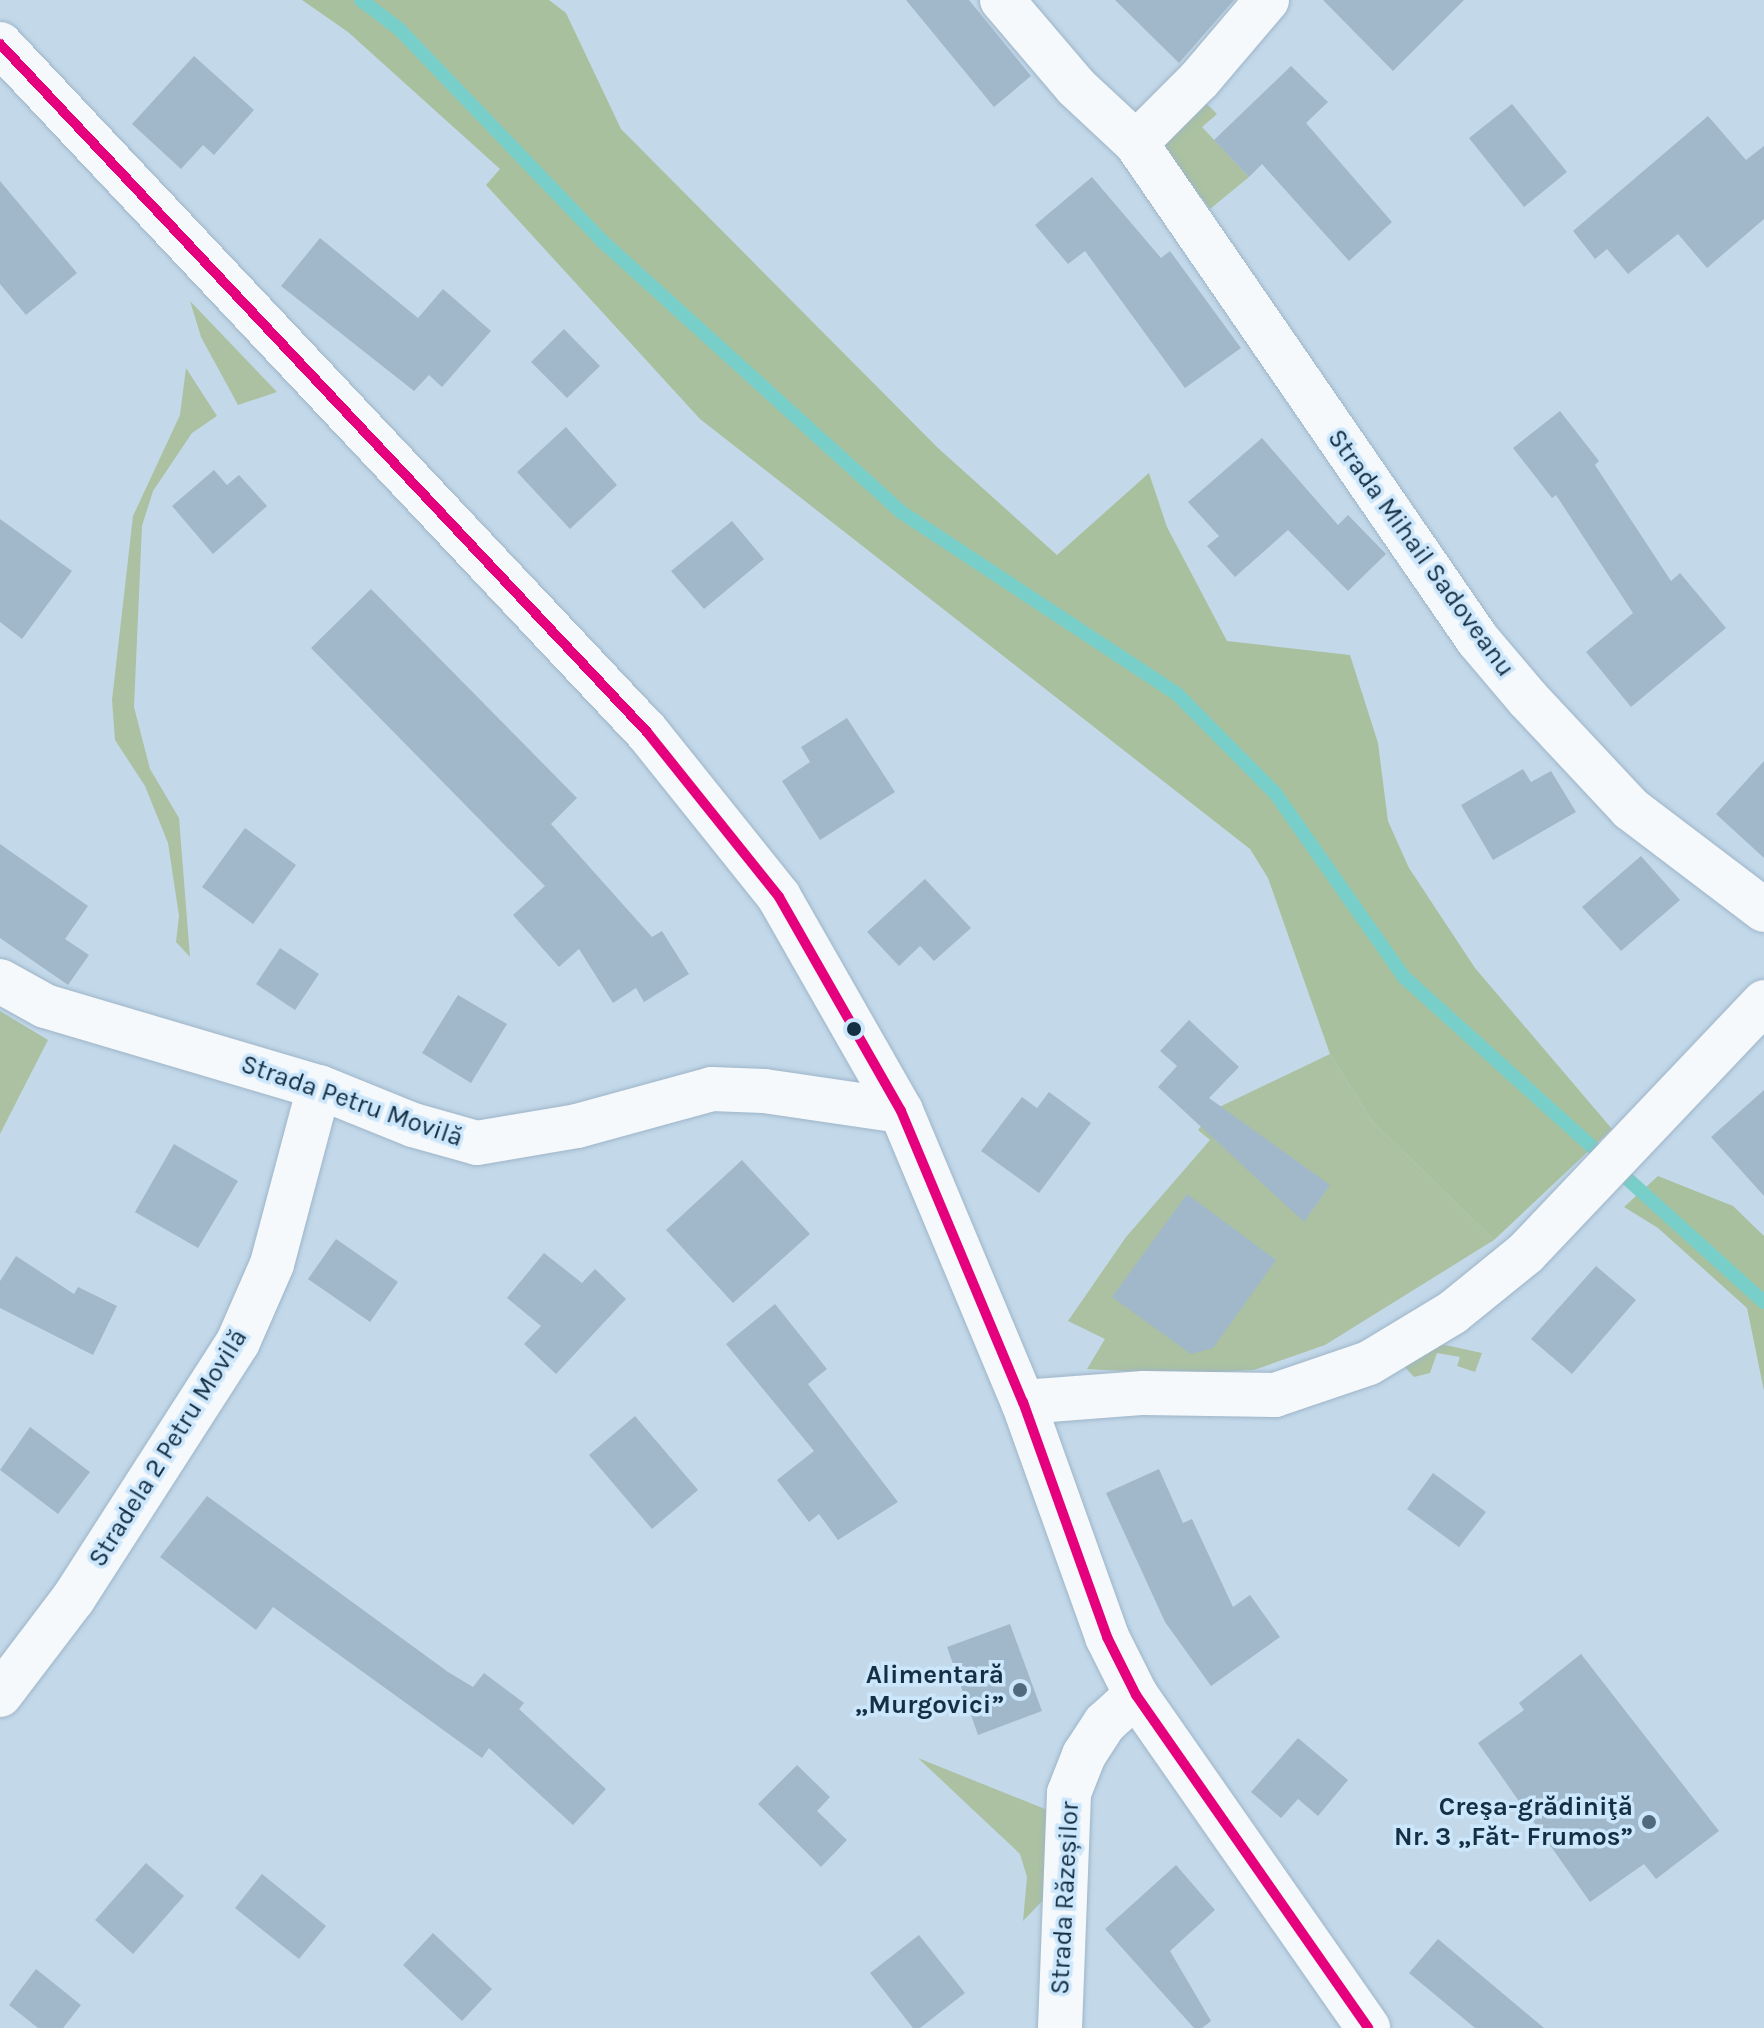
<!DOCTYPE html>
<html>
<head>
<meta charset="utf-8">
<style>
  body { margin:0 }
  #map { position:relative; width:1764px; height:2028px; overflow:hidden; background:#c3d9ea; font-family:Karla,sans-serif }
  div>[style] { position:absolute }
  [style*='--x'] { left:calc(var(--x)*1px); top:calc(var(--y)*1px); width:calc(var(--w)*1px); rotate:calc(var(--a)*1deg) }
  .green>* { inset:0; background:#abc1a2 }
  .forest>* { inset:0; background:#a9c09e }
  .stream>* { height:14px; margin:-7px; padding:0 7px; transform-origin:7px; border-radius:7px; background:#78cec8 }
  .building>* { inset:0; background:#a1b8ca }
  .roads { filter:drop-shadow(0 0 2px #9eb5c8) drop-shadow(0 0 2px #9eb5c8) }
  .street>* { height:44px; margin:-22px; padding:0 22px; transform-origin:22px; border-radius:22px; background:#f6f9fc }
  .secondary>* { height:44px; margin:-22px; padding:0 22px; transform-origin:22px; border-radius:22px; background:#f6f9fc }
  .bus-1>* { height:10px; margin:-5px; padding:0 5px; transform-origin:5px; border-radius:5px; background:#e5007d }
  .dots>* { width:22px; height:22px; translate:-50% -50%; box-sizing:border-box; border:4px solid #cce6fb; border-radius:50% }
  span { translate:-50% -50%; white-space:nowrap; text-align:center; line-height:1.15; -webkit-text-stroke:7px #cce6fb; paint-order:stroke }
  .street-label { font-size:26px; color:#142f44 }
  .poi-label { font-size:26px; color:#142f44; font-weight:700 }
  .right { translate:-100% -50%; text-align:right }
</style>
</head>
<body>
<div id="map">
  <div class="green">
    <i style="clip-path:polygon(1202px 99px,1217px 114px,1202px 127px,1249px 177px,1210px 209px,1158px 142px)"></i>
    <i style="clip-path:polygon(190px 301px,277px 392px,238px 405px,201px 337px)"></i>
    <i style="clip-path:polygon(186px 368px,217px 416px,192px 433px,153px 491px,142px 526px,134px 707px,150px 769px,179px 818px,190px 957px,176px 942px,179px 916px,168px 843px,145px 786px,115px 740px,112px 700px,133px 516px,180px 415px)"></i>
    <i style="clip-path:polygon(0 1011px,48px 1040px,0 1134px)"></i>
    <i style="clip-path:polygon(1330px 1054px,1372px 1121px,1494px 1240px,1325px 1345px,1254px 1370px,1174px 1374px,1087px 1369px,1105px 1339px,1068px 1321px,1126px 1237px,1210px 1140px,1198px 1130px,1215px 1109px)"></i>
    <i style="clip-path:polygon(1436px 1343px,1482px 1353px,1475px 1372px,1457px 1366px,1460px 1357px,1437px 1353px,1430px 1373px,1414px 1377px,1403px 1365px)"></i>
    <i style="clip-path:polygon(918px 1758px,1050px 1811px,1046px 1897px,1023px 1921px,1027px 1877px,1020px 1854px)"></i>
  </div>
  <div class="forest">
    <i style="clip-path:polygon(302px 0,549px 0,566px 13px,621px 129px,938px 448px,1057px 555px,1149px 473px,1167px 527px,1227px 641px,1350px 655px,1378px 743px,1388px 821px,1409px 868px,1475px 968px,1612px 1129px,1494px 1240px,1372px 1121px,1330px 1054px,1268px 878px,1250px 849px,700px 419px,486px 185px,500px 169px,348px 32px)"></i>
    <i style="clip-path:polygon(1658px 1176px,1733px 1206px,1764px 1236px,1764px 1391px,1747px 1308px,1658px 1228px,1624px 1207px)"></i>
  </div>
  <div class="stream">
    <i style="--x:361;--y:0;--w:48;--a:37.3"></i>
    <i style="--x:399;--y:29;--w:292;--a:46.2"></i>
    <i style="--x:601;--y:240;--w:405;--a:42.2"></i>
    <i style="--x:901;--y:512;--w:329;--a:33.4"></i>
    <i style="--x:1176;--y:693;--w:141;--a:45.3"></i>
    <i style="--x:1275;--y:793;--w:225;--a:55"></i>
    <i style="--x:1404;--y:977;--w:485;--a:42.1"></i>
  </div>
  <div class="building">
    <i style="clip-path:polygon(906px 0,969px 0,1031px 76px,994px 107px)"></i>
    <i style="clip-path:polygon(1115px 0,1234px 0,1179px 63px)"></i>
    <i style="clip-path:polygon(1323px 0,1464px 0,1393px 71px)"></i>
    <i style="clip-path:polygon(194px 56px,254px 110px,214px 155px,203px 145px,181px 169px,132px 124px)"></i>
    <i style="clip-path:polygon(1291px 66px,1328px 102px,1306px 123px,1392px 222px,1349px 261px,1262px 164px,1249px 177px,1214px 140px)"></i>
    <i style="clip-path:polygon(1512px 104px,1567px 172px,1524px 207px,1469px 138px)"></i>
    <i style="clip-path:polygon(1708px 116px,1746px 160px,1764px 146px,1764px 219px,1707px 268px,1678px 234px,1628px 274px,1607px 249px,1595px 259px,1573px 231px)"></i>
    <i style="clip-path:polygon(1092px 177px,1161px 258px,1170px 251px,1241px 348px,1185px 388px,1085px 251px,1068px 264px,1035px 225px)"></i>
    <i style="clip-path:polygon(0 181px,77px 273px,26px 315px,0 284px)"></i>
    <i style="clip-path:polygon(320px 238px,418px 318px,443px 289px,491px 331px,442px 387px,429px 375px,414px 391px,281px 286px)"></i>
    <i style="clip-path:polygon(564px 329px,600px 366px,567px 398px,531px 362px)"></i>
    <i style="clip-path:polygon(1560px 411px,1599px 461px,1595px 465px,1671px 581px,1680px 573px,1726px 628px,1631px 707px,1586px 652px,1633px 613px,1556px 495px,1552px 498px,1513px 448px)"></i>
    <i style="clip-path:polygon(566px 427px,617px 485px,570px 529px,517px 472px)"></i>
    <i style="clip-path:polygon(1262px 438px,1338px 525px,1348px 515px,1386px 554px,1348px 591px,1288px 530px,1235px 577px,1207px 546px,1219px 536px,1188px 502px)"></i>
    <i style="clip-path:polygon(214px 470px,227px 485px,239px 475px,267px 506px,213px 554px,172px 506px)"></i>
    <i style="clip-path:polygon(0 519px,72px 571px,22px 639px,0 622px)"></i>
    <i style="clip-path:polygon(732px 521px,764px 559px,704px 609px,671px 571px)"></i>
    <i style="clip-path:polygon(371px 589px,577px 798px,551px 824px,652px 937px,662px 931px,689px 974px,644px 1002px,636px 988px,613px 1003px,579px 949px,559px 967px,513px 915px,545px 886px,311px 648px)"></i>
    <i style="clip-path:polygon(847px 718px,895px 792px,820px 840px,782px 781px,810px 762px,801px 747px)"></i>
    <i style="clip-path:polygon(1764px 761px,1764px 858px,1716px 814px)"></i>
    <i style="clip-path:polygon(1523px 769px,1531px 782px,1551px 771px,1576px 812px,1493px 860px,1461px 805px)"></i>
    <i style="clip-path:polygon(245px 828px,296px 865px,253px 924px,202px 887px)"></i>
    <i style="clip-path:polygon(0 844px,88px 906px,65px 939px,89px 955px,68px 985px,0 938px)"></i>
    <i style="clip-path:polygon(1641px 856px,1680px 900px,1621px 951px,1582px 907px)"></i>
    <i style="clip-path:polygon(925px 879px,971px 928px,934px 961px,920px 946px,899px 966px,867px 932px)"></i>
    <i style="clip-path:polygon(280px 948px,319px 974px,295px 1010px,256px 984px)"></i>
    <i style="clip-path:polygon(458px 995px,507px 1024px,471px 1083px,422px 1053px)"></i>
    <i style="clip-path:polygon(1189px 1020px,1239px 1067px,1209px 1098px,1330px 1185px,1304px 1222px,1158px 1087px,1177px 1066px,1160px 1051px)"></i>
    <i style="clip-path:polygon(1764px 1090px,1764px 1196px,1711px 1137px)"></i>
    <i style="clip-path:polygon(1049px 1092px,1091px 1123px,1039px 1193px,981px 1151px,1022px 1097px,1037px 1108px)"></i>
    <i style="clip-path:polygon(174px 1144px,238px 1181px,198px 1248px,135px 1212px)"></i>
    <i style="clip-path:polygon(742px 1160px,810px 1234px,733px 1303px,666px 1230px)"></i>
    <i style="clip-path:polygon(1187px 1194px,1276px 1260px,1213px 1348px,1191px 1354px,1112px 1297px)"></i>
    <i style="clip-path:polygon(336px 1239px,398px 1282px,370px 1322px,308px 1279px)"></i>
    <i style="clip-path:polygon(544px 1253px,582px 1283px,595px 1269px,626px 1299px,556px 1374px,524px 1344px,541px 1326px,507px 1298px)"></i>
    <i style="clip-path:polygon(16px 1256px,74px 1294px,78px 1287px,117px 1306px,93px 1355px,0 1308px,0 1281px)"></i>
    <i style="clip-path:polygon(1596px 1266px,1636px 1300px,1572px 1374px,1531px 1339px)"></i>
    <i style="clip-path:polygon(775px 1304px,827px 1369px,808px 1384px,898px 1502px,838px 1540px,819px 1514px,809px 1522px,777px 1480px,814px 1451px,726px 1344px)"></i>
    <i style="clip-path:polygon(635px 1416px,698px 1490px,652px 1529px,589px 1455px)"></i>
    <i style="clip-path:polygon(30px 1427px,90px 1472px,58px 1514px,0 1470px)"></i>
    <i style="clip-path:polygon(1159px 1469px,1183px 1523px,1192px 1519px,1233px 1607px,1250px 1595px,1280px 1637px,1211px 1686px,1165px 1622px,1106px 1493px)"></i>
    <i style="clip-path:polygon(1433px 1473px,1486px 1512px,1459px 1547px,1407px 1509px)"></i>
    <i style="clip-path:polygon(207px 1496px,448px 1672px,473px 1687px,484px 1673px,524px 1703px,519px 1709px,606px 1789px,573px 1825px,489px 1748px,482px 1758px,273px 1607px,256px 1630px,160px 1557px)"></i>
    <i style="clip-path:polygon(1010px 1624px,1042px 1711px,978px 1735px,947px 1647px)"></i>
    <i style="clip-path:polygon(1581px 1654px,1719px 1831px,1656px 1879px,1644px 1864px,1590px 1902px,1478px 1743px,1524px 1710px,1519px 1703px)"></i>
    <i style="clip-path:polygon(1298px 1738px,1348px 1780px,1318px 1816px,1298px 1799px,1281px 1818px,1251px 1792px)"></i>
    <i style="clip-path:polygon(797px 1765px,830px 1797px,817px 1811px,847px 1840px,821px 1867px,758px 1804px)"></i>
    <i style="clip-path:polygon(146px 1863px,184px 1896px,133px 1954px,95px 1920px)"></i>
    <i style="clip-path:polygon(1176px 1865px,1215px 1910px,1170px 1951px,1211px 2021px,1202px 2028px,1194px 2028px,1105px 1929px)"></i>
    <i style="clip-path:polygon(262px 1874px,326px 1926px,299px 1959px,235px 1908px)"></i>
    <i style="clip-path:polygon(433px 1933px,492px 1989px,462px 2021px,403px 1965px)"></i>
    <i style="clip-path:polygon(919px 1935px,965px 1993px,920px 2028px,913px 2028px,870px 1973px)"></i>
    <i style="clip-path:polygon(1438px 1939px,1544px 2028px,1475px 2028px,1409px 1973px)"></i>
    <i style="clip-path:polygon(36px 1969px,81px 2005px,63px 2028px,38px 2028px,9px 2005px)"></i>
  </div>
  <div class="roads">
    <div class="street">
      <i style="--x:1002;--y:0;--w:114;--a:49.6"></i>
      <i style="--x:1076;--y:87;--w:82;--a:43"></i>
      <i style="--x:1136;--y:143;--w:603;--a:55.47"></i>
      <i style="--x:1478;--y:640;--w:77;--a:49.7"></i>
      <i style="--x:1528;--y:699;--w:151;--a:46.9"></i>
      <i style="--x:1631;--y:809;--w:167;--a:37.2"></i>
      <i style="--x:1136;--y:143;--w:89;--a:-45"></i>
      <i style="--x:1199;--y:80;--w:105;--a:-49.6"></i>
      <i style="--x:0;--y:981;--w:51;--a:29.1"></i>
      <i style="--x:45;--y:1006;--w:286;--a:16.5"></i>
      <i style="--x:319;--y:1087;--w:101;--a:22"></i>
      <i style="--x:413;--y:1125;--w:66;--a:15.7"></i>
      <i style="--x:477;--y:1143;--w:101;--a:-9.6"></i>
      <i style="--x:577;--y:1126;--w:140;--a:-15.3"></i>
      <i style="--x:712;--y:1089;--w:52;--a:2.2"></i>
      <i style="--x:764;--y:1091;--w:138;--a:8.3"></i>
      <i style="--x:1023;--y:1402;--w:121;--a:-4.3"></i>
      <i style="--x:1144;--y:1393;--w:131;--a:0.9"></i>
      <i style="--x:1275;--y:1395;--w:99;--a:-18.8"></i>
      <i style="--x:1369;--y:1363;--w:97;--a:-31.1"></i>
      <i style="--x:1452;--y:1313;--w:95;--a:-39"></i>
      <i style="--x:1526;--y:1253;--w:346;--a:-46.5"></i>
      <i style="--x:0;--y:1695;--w:121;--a:-52.8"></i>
      <i style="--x:73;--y:1599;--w:305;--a:-57.3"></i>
      <i style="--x:238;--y:1342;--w:85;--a:-66.4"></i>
      <i style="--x:272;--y:1264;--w:183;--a:-75.1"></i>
      <i style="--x:1060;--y:2028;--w:235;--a:-87.8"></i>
      <i style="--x:1069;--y:1793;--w:41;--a:-68.5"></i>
      <i style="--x:1084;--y:1755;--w:38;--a:-57"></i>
      <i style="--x:1105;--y:1723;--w:42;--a:-42.1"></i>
    </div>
    <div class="secondary">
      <i style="--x:0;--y:44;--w:944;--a:46.76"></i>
      <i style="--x:647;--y:732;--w:211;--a:51.3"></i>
      <i style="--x:779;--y:897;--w:246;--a:60.3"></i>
      <i style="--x:901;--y:1111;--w:316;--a:67.3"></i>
      <i style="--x:1023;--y:1402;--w:250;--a:70.3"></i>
      <i style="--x:1107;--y:1637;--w:65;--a:63.4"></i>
      <i style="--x:1136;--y:1695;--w:406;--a:55.1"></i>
    </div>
  </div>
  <div class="bus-1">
    <i style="--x:0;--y:44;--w:944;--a:46.76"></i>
    <i style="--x:647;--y:732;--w:211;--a:51.3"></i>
    <i style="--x:779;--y:897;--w:246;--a:60.3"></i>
    <i style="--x:901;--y:1111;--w:316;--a:67.3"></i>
    <i style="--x:1023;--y:1402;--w:250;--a:70.3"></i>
    <i style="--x:1107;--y:1637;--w:65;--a:63.4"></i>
    <i style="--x:1136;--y:1695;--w:406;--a:55.1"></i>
  </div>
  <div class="dots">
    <i style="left:854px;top:1029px;background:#142f44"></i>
    <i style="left:1020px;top:1690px;background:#516a7e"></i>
    <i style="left:1649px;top:1822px;background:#516a7e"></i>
  </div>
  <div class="street-label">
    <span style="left:1421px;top:553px;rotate:54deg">Strada Mihail Sadoveanu</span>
    <span style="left:352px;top:1101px;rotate:19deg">Strada Petru Movilă</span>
    <span style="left:168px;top:1448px;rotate:-58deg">Stradela 2 Petru Movilă</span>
    <span style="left:1065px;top:1898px;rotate:-87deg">Strada Răzeșilor</span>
  </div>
  <div class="poi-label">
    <span class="right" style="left:1004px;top:1690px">Alimentară<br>„Murgovici”</span>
    <span class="right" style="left:1633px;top:1822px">Creşa-grădiniţă<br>Nr. 3 „Făt- Frumos”</span>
  </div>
</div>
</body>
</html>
